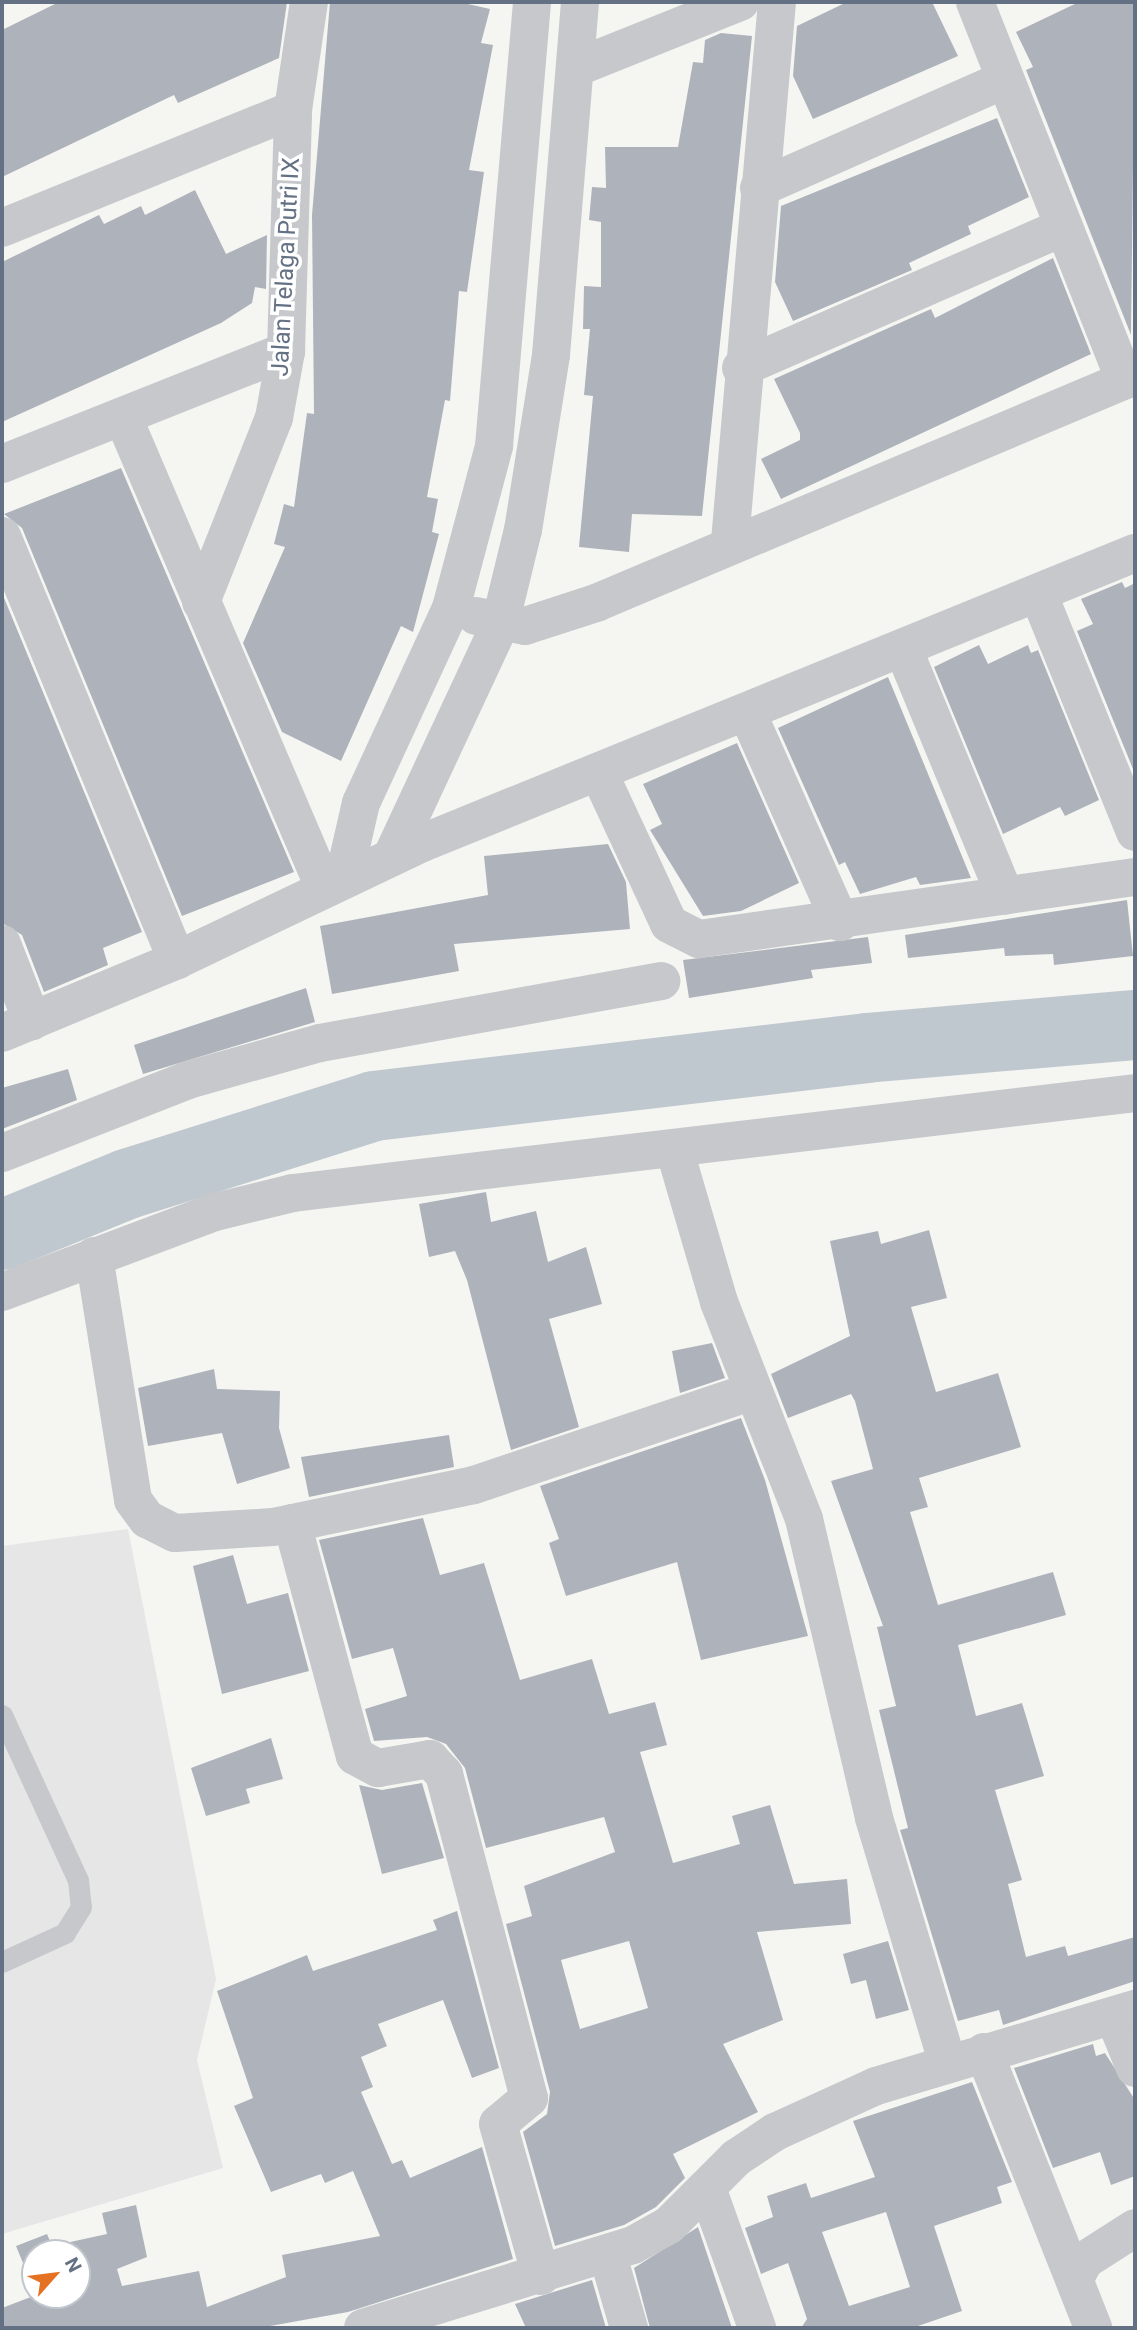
<!DOCTYPE html>
<html>
<head>
<meta charset="utf-8">
<style>
  body { margin:0 }
  #map { position:relative; width:1137px; height:2330px; overflow:hidden; background:#f5f6f2; font-family:Roboto,sans-serif }
  div>[style] { position:absolute }
  [style*='--x'] { left:calc(var(--x)*1px); top:calc(var(--y)*1px); width:calc(var(--w)*1px); rotate:calc(var(--a)*1deg) }
  .built>* { inset:0; background:#e6e6e6 }
  .river>* { height:70px; margin:-35px; padding:0 35px; transform-origin:35px; border-radius:35px; background:#c0c8cf }
  .building>* { inset:0; background:#aeb3bb }
  .service>* { height:21px; margin:-10.5px; padding:0 10.5px; transform-origin:10.5px; border-radius:10.5px; background:#c6c8cc }
  .minor>* { height:38px; margin:-19px; padding:0 19px; transform-origin:19px; border-radius:19px; background:#c6c8cc }
  span { translate:-50% -50%; white-space:nowrap; text-align:center; line-height:1.15; -webkit-text-stroke:7px #fff; paint-order:stroke }
  .street-label { font-size:24px; color:#647084 }
  .frame { position:absolute; inset:0; border:4px solid #647084; pointer-events:none }
  .north { position:absolute; left:21px; top:2239px; width:70px; height:70px; box-sizing:border-box; background:#fff; border:2px solid #c1c6ce; border-radius:50%; rotate:62deg; font-size:19px; font-weight:700; line-height:28px; text-align:center; color:#647084 }
  .north::after { content:''; display:block; margin:auto; width:24px; height:32px; background:#e57123; clip-path:polygon(50% 0,100% 100%,50% 72%,0 100%) }
</style>
</head>
<body>
<div id="map">
  <div class="built">
    <i style="clip-path:polygon(128px 1529px,216px 1979px,197px 2060px,223px 2168px,2px 2234px,2px 1546px)"></i>
  </div>
  <div class="river">
    <i style="--x:2;--y:1235;--w:135;--a:-22.2"></i>
    <i style="--x:127;--y:1184;--w:259;--a:-17.5"></i>
    <i style="--x:374;--y:1106;--w:495;--a:-6.7"></i>
    <i style="--x:866;--y:1048;--w:270;--a:-4.9"></i>
  </div>
  <div class="building">
    <i style="clip-path:polygon(59px 2px,287px 2px,279px 58px,178px 103px,174px 95px,2px 177px,2px 30px)"></i>
    <i style="clip-path:polygon(330px 2px,459px 2px,490px 9px,481px 43px,493px 45px,469px 170px,484px 172px,467px 292px,459px 291px,450px 401px,445px 400px,427px 497px,438px 499px,432px 532px,439px 534px,413px 632px,401px 626px,341px 761px,282px 732px,243px 643px,285px 547px,274px 544px,284px 504px,294px 507px,307px 413px,314px 414px,312px 215px)"></i>
    <i style="clip-path:polygon(847px 2px,932px 2px,958px 56px,813px 119px,793px 76px,797px 26px)"></i>
    <i style="clip-path:polygon(1079px 2px,1135px 2px,1131px 335px,1026px 70px,1033px 67px,1016px 32px)"></i>
    <i style="clip-path:polygon(721px 33px,752px 36px,702px 516px,632px 514px,629px 552px,579px 547px,593px 396px,584px 395px,590px 329px,583px 329px,584px 286px,601px 287px,601px 222px,589px 220px,592px 187px,606px 188px,605px 147px,678px 147px,693px 62px,703px 63px,705px 40px)"></i>
    <i style="clip-path:polygon(997px 118px,1029px 197px,968px 226px,971px 234px,909px 263px,912px 270px,793px 321px,775px 282px,781px 206px)"></i>
    <i style="clip-path:polygon(195px 190px,226px 254px,267px 235px,266px 289px,255px 287px,252px 303px,221px 323px,2px 422px,2px 262px,99px 215px,104px 224px,141px 206px,145px 215px)"></i>
    <i style="clip-path:polygon(1053px 258px,1091px 354px,781px 499px,761px 459px,800px 440px,800px 433px,774px 379px,931px 309px,935px 318px)"></i>
    <i style="clip-path:polygon(121px 468px,294px 872px,182px 916px,22px 528px,4px 514px)"></i>
    <i style="clip-path:polygon(1122px 582px,1125px 588px,1135px 583px,1135px 774px,1077px 631px,1093px 624px,1081px 599px)"></i>
    <i style="clip-path:polygon(2px 593px,142px 932px,103px 948px,108px 965px,44px 992px,22px 935px,2px 923px)"></i>
    <i style="clip-path:polygon(979px 645px,988px 664px,1028px 645px,1031px 653px,1038px 650px,1099px 800px,1065px 816px,1060px 807px,1003px 834px,934px 667px)"></i>
    <i style="clip-path:polygon(888px 677px,971px 878px,920px 885px,916px 877px,860px 894px,845px 862px,839px 865px,778px 728px)"></i>
    <i style="clip-path:polygon(737px 743px,799px 883px,741px 911px,703px 916px,650px 830px,662px 824px,643px 784px)"></i>
    <i style="clip-path:polygon(608px 844px,626px 882px,630px 929px,454px 944px,459px 971px,332px 994px,320px 926px,488px 895px,484px 856px)"></i>
    <i style="clip-path:polygon(1127px 900px,1133px 956px,1054px 965px,1053px 954px,1005px 956px,1004px 948px,908px 958px,905px 935px)"></i>
    <i style="clip-path:polygon(868px 937px,872px 963px,811px 970px,813px 978px,689px 998px,683px 960px)"></i>
    <i style="clip-path:polygon(306px 988px,315px 1022px,143px 1074px,134px 1045px)"></i>
    <i style="clip-path:polygon(68px 1069px,77px 1100px,2px 1129px,2px 1088px)"></i>
    <i style="clip-path:polygon(486px 1192px,491px 1222px,536px 1211px,548px 1262px,586px 1247px,602px 1304px,549px 1319px,579px 1427px,511px 1450px,467px 1280px,455px 1251px,429px 1257px,419px 1204px)"></i>
    <i style="clip-path:polygon(929px 1230px,947px 1298px,911px 1307px,936px 1392px,998px 1373px,1021px 1447px,919px 1478px,928px 1507px,910px 1512px,938px 1605px,1053px 1572px,1066px 1615px,958px 1645px,976px 1716px,1022px 1703px,1044px 1776px,995px 1790px,1022px 1880px,1008px 1884px,1026px 1957px,1065px 1946px,1068px 1956px,1135px 1937px,1135px 1981px,1003px 2025px,999px 2010px,958px 2021px,900px 1830px,908px 1828px,879px 1710px,896px 1706px,877px 1627px,883px 1626px,831px 1481px,873px 1469px,855px 1401px,851px 1394px,788px 1418px,771px 1374px,850px 1336px,830px 1241px,878px 1231px,881px 1244px)"></i>
    <i style="clip-path:polygon(712px 1343px,725px 1378px,680px 1393px,672px 1351px)"></i>
    <i style="clip-path:polygon(214px 1369px,217px 1389px,280px 1391px,279px 1428px,290px 1468px,237px 1484px,222px 1433px,148px 1446px,138px 1388px)"></i>
    <i style="clip-path:polygon(741px 1418px,765px 1480px,808px 1636px,701px 1660px,677px 1562px,566px 1596px,549px 1543px,559px 1539px,540px 1486px)"></i>
    <i style="clip-path:polygon(449px 1435px,454px 1467px,309px 1497px,301px 1457px)"></i>
    <i style="clip-path:polygon(evenodd,423px 1518px,440px 1575px,484px 1563px,520px 1680px,592px 1659px,609px 1714px,655px 1702px,667px 1745px,640px 1752px,673px 1863px,740px 1844px,732px 1816px,770px 1805px,794px 1884px,847px 1879px,851px 1924px,757px 1932px,783px 2020px,723px 2044px,758px 2112px,673px 2154px,685px 2178px,656px 2207px,624px 2225px,555px 2246px,523px 2132px,547px 2114px,550px 2092px,506px 1924px,532px 1916px,524px 1886px,615px 1852px,604px 1817px,486px 1848px,465px 1768px,446px 1744px,427px 1737px,374px 1741px,365px 1709px,407px 1696px,393px 1648px,352px 1659px,319px 1540px,423px 1518px,629px 1941px,648px 2008px,580px 2029px,561px 1960px,629px 1941px)"></i>
    <i style="clip-path:polygon(233px 1555px,247px 1604px,288px 1593px,309px 1671px,222px 1694px,193px 1566px)"></i>
    <i style="clip-path:polygon(271px 1738px,283px 1779px,246px 1789px,250px 1803px,206px 1816px,191px 1768px)"></i>
    <i style="clip-path:polygon(422px 1783px,444px 1858px,382px 1874px,359px 1785px,382px 1790px)"></i>
    <i style="clip-path:polygon(457px 1911px,499px 2068px,472px 2078px,443px 2000px,378px 2024px,387px 2046px,361px 2057px,373px 2087px,361px 2092px,392px 2164px,402px 2160px,410px 2178px,482px 2147px,513px 2259px,348px 2312px,259px 2328px,2px 2328px,2px 2308px,36px 2295px,77px 2295px,77px 2253px,35px 2253px,35px 2292px,16px 2246px,47px 2234px,52px 2246px,107px 2234px,102px 2213px,136px 2205px,147px 2257px,117px 2269px,122px 2286px,199px 2271px,207px 2307px,286px 2277px,282px 2255px,380px 2236px,353px 2171px,325px 2183px,321px 2174px,271px 2192px,234px 2106px,253px 2098px,217px 1991px,307px 1955px,313px 1971px,437px 1930px,433px 1920px)"></i>
    <i style="clip-path:polygon(888px 1941px,909px 2010px,876px 2019px,866px 1980px,851px 1984px,843px 1954px)"></i>
    <i style="clip-path:polygon(1093px 2044px,1096px 2056px,1105px 2053px,1135px 2100px,1135px 2176px,1111px 2185px,1100px 2152px,1053px 2168px,1014px 2068px)"></i>
    <i style="clip-path:polygon(evenodd,972px 2082px,1012px 2182px,997px 2187px,1002px 2203px,934px 2226px,962px 2311px,912px 2328px,801px 2328px,807px 2319px,788px 2263px,761px 2274px,745px 2228px,773px 2217px,767px 2196px,806px 2183px,811px 2198px,875px 2177px,853px 2121px,972px 2082px,886px 2212px,910px 2287px,849px 2306px,822px 2232px,886px 2212px)"></i>
    <i style="clip-path:polygon(698px 2227px,732px 2328px,650px 2328px,634px 2268px)"></i>
    <i style="clip-path:polygon(592px 2280px,606px 2328px,526px 2328px,515px 2304px)"></i>
  </div>
  <div class="service">
    <i style="--x:2;--y:1715;--w:182;--a:65.3"></i>
    <i style="--x:78;--y:1880;--w:27;--a:84"></i>
    <i style="--x:81;--y:1907;--w:31;--a:122"></i>
    <i style="--x:65;--y:1933;--w:69;--a:155.3"></i>
  </div>
  <div class="minor">
    <i style="--x:975;--y:2;--w:407;--a:68.4"></i>
    <i style="--x:575;--y:68;--w:178;--a:-21.8"></i>
    <i style="--x:759;--y:188;--w:268;--a:-23.8"></i>
    <i style="--x:2;--y:228;--w:314;--a:-22.1"></i>
    <i style="--x:741;--y:368;--w:349;--a:-23.6"></i>
    <i style="--x:123;--y:417;--w:511;--a:66.85"></i>
    <i style="--x:2;--y:464;--w:306;--a:-21.7"></i>
    <i style="--x:2;--y:536;--w:459;--a:67.6"></i>
    <i style="--x:730;--y:541;--w:541;--a:-85.02"></i>
    <i style="--x:1038;--y:593;--w:258;--a:67.9"></i>
    <i style="--x:201;--y:602;--w:198;--a:-68.4"></i>
    <i style="--x:274;--y:418;--w:68;--a:-79.8"></i>
    <i style="--x:286;--y:351;--w:241;--a:-88.3"></i>
    <i style="--x:293;--y:110;--w:109;--a:-81.6"></i>
    <i style="--x:476;--y:616;--w:50;--a:11.5"></i>
    <i style="--x:525;--y:626;--w:75;--a:-17.9"></i>
    <i style="--x:596;--y:603;--w:585;--a:-22.84"></i>
    <i style="--x:903;--y:648;--w:268;--a:67.6"></i>
    <i style="--x:747;--y:712;--w:230;--a:66.1"></i>
    <i style="--x:599;--y:773;--w:166;--a:65.1"></i>
    <i style="--x:669;--y:924;--w:34;--a:27"></i>
    <i style="--x:699;--y:939;--w:440;--a:-8.1"></i>
    <i style="--x:392;--y:856;--w:256;--a:-65"></i>
    <i style="--x:500;--y:624;--w:97;--a:-76.3"></i>
    <i style="--x:523;--y:530;--w:177;--a:-80.9"></i>
    <i style="--x:551;--y:355;--w:354;--a:-85.3"></i>
    <i style="--x:344;--y:877;--w:76;--a:-77.1"></i>
    <i style="--x:361;--y:803;--w:215;--a:-65.2"></i>
    <i style="--x:451;--y:608;--w:168;--a:-75.1"></i>
    <i style="--x:494;--y:446;--w:446;--a:-85.1"></i>
    <i style="--x:2;--y:944;--w:83;--a:68.7"></i>
    <i style="--x:2;--y:1033;--w:190;--a:-22.6"></i>
    <i style="--x:177;--y:960;--w:269;--a:-25.5"></i>
    <i style="--x:420;--y:844;--w:772;--a:-22.15"></i>
    <i style="--x:674;--y:1148;--w:160;--a:73.7"></i>
    <i style="--x:719;--y:1302;--w:233;--a:68.6"></i>
    <i style="--x:804;--y:1519;--w:307;--a:76.8"></i>
    <i style="--x:874;--y:1818;--w:254;--a:73.3"></i>
    <i style="--x:2;--y:1153;--w:200;--a:-21.4"></i>
    <i style="--x:188;--y:1080;--w:137;--a:-15.7"></i>
    <i style="--x:320;--y:1043;--w:347;--a:-10.3"></i>
    <i style="--x:94;--y:1256;--w:247;--a:80.9"></i>
    <i style="--x:133;--y:1500;--w:24;--a:54"></i>
    <i style="--x:147;--y:1519;--w:31;--a:27"></i>
    <i style="--x:175;--y:1533;--w:98;--a:-3.5"></i>
    <i style="--x:273;--y:1527;--w:205;--a:-11.8"></i>
    <i style="--x:474;--y:1485;--w:292;--a:-18.6"></i>
    <i style="--x:2;--y:1292;--w:228;--a:-20.6"></i>
    <i style="--x:215;--y:1212;--w:80;--a:-13.7"></i>
    <i style="--x:293;--y:1193;--w:848;--a:-6.77"></i>
    <i style="--x:292;--y:1523;--w:241;--a:74.9"></i>
    <i style="--x:355;--y:1756;--w:26;--a:28"></i>
    <i style="--x:378;--y:1768;--w:53;--a:-9.8"></i>
    <i style="--x:430;--y:1759;--w:21;--a:47"></i>
    <i style="--x:444;--y:1774;--w:335;--a:75.3"></i>
    <i style="--x:529;--y:2098;--w:40;--a:140"></i>
    <i style="--x:498;--y:2124;--w:158;--a:74.2"></i>
    <i style="--x:1114;--y:2016;--w:56;--a:68"></i>
    <i style="--x:984;--y:2052;--w:297;--a:68.4"></i>
    <i style="--x:707;--y:2188;--w:149;--a:70.3"></i>
    <i style="--x:608;--y:2256;--w:75;--a:73.7"></i>
    <i style="--x:1076;--y:2276;--w:18;--a:-61"></i>
    <i style="--x:1085;--y:2260;--w:59;--a:-32.6"></i>
    <i style="--x:363;--y:2328;--w:282;--a:-17.1"></i>
    <i style="--x:633;--y:2245;--w:41;--a:-29.1"></i>
    <i style="--x:669;--y:2225;--w:95;--a:-45"></i>
    <i style="--x:736;--y:2158;--w:47;--a:-33.7"></i>
    <i style="--x:775;--y:2132;--w:111;--a:-24.5"></i>
    <i style="--x:876;--y:2086;--w:270;--a:-16.6"></i>
  </div>
  <div class="street-label">
    <span style="left:286px;top:267px;rotate:-87deg">Jalan Telaga Putri IX</span>
  </div>
  <div class="frame"></div>
  <div class="north">N</div>
</div>
</body>
</html>
